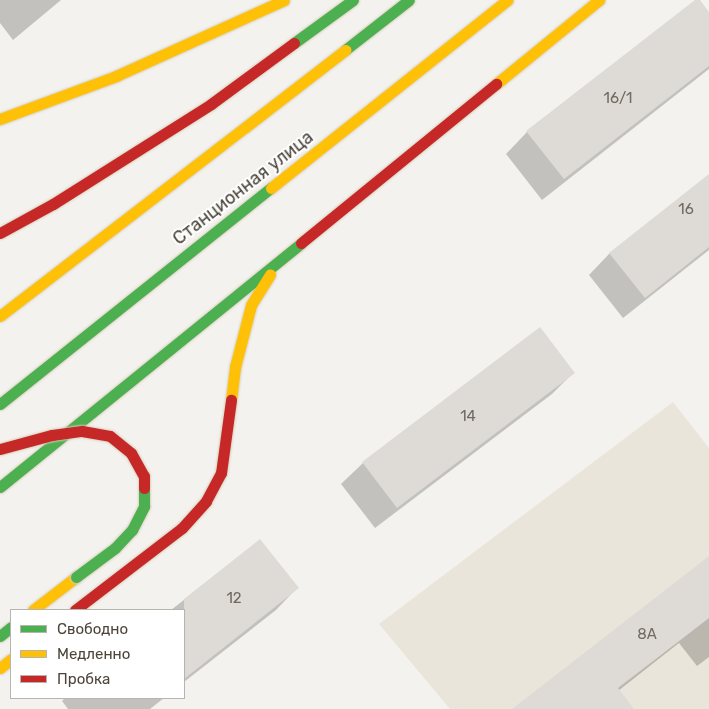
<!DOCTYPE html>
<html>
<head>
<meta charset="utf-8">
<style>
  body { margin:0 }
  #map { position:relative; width:709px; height:709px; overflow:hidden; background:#f4f2ee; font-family:Rubik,sans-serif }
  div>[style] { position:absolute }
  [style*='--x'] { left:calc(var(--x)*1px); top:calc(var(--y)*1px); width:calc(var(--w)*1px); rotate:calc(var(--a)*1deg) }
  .education>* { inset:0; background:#eae5da }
  .shadow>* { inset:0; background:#0003 }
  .building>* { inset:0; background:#dedbd6 }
  .roads { filter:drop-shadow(0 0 1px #d6cebb) drop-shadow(0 0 1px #d6cebb) }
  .fast>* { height:11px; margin:-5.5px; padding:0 5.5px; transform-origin:5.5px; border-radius:5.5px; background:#4caf50 }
  .slow>* { height:11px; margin:-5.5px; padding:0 5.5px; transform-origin:5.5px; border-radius:5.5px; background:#ffc107 }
  .jam>* { height:11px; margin:-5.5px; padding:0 5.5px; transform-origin:5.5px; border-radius:5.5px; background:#c62828 }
  .bridges { filter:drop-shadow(0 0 1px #d6cebb) drop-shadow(0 0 1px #d6cebb) }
  .fast-bridge>* { height:11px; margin:-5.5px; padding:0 5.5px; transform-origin:5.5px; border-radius:5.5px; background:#4caf50 }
  .jam-bridge>* { height:11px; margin:-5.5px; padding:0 5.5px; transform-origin:5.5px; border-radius:5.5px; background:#c62828 }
  span { translate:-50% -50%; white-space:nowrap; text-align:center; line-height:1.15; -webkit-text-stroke:4px #fff; paint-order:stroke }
  .number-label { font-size:15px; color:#706a61 }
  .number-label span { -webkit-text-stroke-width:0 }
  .street-label { font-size:18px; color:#4b4439 }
  .legend { position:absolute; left:10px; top:609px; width:175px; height:90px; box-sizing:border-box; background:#fff; border:1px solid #b7b4b0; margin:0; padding:6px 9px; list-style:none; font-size:15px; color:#4b4439 }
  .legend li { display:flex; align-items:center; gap:10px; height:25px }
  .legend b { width:25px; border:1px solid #b7b4b0 }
</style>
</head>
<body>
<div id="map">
  <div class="education">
    <i style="clip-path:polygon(673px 402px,709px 448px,709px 709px,450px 709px,379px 624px)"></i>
  </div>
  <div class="shadow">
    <i style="clip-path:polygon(0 0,61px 0,13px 40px,0 23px)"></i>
    <i style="clip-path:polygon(697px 0,709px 14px,709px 69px,542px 200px,506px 154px,527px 132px)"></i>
    <i style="clip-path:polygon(709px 175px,709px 250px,623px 318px,589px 275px,610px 253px)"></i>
    <i style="clip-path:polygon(573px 373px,552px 394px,375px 528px,341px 484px,363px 463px)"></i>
    <i style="clip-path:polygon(260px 541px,297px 588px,276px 610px,184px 682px,184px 610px,171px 610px)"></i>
    <i style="clip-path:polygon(709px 571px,709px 657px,697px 666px,679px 643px,618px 691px,633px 709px,516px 709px)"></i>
    <i style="clip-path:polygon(65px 698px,164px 698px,150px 709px,68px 709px,62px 701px)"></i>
  </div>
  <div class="building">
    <i style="clip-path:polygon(695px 0,700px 0,709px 12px,709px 66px,564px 179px,526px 131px)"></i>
    <i style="clip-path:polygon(709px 174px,709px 247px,645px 298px,609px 253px)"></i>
    <i style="clip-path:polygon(540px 327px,575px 373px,397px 508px,362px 462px)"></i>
    <i style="clip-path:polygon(260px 539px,299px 588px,184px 679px,184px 599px)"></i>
    <i style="clip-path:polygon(709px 556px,709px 618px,618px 688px,634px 709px,512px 709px)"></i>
  </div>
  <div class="roads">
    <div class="fast">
      <i style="--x:294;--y:43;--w:73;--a:-36.1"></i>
      <i style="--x:345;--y:50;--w:81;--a:-38"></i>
      <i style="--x:0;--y:404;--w:347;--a:-38.6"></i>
      <i style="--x:0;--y:487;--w:387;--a:-39"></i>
      <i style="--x:0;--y:636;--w:14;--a:-39"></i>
    </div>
    <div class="slow">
      <i style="--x:496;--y:84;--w:133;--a:-39.2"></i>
      <i style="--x:0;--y:119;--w:124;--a:-20.3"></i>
      <i style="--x:116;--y:76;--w:184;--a:-24.3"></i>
      <i style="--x:271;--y:188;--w:302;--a:-38.5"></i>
      <i style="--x:0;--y:316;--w:436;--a:-37.6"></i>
      <i style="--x:231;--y:400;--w:33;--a:-83"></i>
      <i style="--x:235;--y:367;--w:64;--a:-75.5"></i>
      <i style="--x:251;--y:305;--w:36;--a:-58"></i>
      <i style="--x:33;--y:610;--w:54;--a:-37.5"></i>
      <i style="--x:0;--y:668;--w:14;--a:-39"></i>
    </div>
    <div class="jam">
      <i style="--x:0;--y:233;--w:60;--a:-28.7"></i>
      <i style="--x:53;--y:204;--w:187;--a:-32.3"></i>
      <i style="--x:211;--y:104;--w:103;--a:-36.3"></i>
      <i style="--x:301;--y:243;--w:252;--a:-39.2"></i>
      <i style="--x:75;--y:610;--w:135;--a:-37.5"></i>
      <i style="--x:182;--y:528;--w:36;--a:-48"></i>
      <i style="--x:206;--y:501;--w:32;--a:-62"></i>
      <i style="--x:221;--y:473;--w:74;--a:-82.2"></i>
    </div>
  </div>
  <div class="bridges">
    <div class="fast-bridge">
      <i style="--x:76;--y:577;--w:49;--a:-36.6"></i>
      <i style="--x:115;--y:548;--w:25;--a:-47"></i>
      <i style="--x:132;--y:530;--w:27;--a:-63"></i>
      <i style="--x:144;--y:506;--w:18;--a:-90"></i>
    </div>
    <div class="jam-bridge">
      <i style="--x:0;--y:449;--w:54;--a:-15.1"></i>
      <i style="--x:52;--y:435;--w:30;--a:-8"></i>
      <i style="--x:82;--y:431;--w:28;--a:10"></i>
      <i style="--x:110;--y:436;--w:27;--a:39"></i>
      <i style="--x:131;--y:453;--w:26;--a:61"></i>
      <i style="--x:144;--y:476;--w:12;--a:90"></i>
    </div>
  </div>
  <div class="number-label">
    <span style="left:618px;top:99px">16/1</span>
    <span style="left:686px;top:210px">16</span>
    <span style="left:468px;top:417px">14</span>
    <span style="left:234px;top:599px">12</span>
    <span style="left:647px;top:635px">8А</span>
  </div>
  <div class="street-label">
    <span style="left:243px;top:188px;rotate:-38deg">Станционная улица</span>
  </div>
  <ul class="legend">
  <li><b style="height:6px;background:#4caf50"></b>Свободно</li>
  <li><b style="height:6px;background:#ffc107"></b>Медленно</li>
  <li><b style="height:6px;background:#c62828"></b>Пробка</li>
  </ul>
</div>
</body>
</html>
